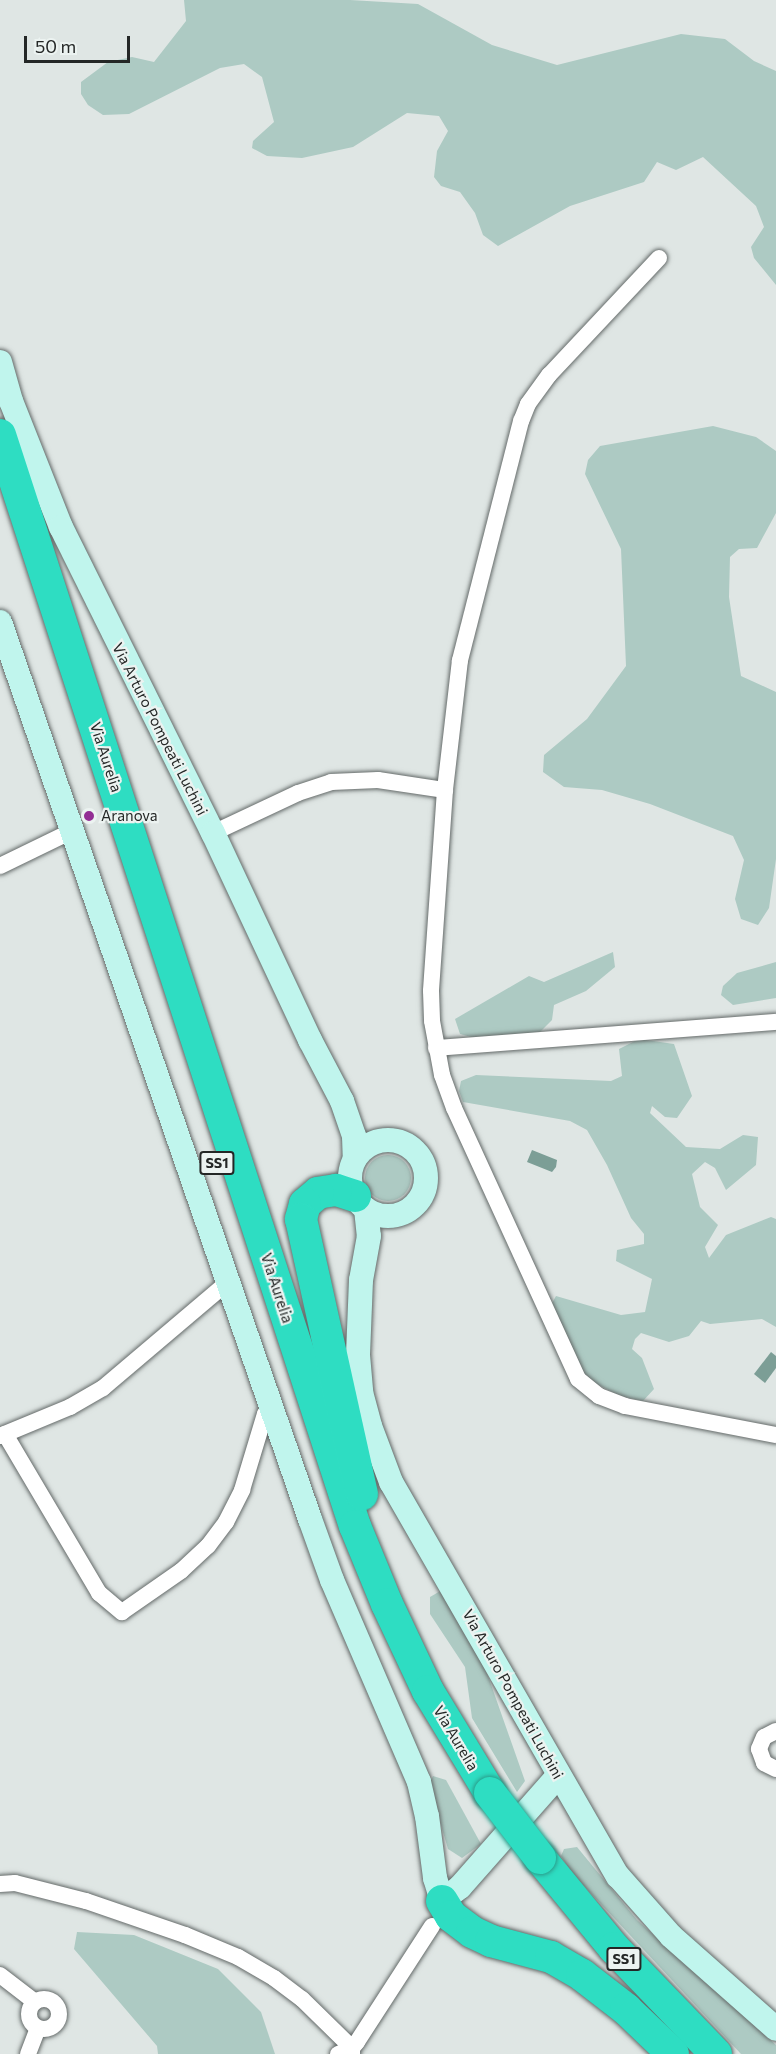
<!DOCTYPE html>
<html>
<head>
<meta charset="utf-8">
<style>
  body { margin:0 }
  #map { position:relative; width:776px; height:2054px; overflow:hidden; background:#dfe6e4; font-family:Commissioner,sans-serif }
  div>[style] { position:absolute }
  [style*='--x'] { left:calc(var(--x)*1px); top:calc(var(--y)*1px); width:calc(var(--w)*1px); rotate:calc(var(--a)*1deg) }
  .green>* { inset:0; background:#adcac3 }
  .round { border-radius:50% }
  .water>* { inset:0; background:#7c9e96 }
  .roads { filter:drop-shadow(0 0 2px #646a69) drop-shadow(0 0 2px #646a69) }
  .street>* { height:16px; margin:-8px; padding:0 8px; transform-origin:8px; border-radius:8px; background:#fff }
  .street>.ring { margin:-8px; padding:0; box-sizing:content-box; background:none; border:16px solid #fff; border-radius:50% }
  .secondary>* { height:24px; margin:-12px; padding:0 12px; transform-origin:12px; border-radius:12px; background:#c0f5ed }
  .secondary>.ring { margin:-12px; padding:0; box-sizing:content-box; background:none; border:24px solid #c0f5ed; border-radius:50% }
  .highway>* { height:32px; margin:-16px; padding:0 16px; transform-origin:16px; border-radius:16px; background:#2eddc2 }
  .bridges { filter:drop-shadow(0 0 2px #2a9d8b) drop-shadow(0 0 2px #2a9d8b) }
  .highway-bridge>* { height:32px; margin:-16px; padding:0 16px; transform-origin:16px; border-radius:16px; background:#2eddc2 }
  .dots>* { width:16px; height:16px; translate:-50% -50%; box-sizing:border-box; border:3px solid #ecf3f1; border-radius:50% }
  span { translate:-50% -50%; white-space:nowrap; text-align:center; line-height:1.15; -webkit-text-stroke:4.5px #ecf3f1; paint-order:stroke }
  .shield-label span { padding:2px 4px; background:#ecf3f1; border:2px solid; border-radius:4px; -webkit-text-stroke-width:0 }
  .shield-label { font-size:14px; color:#242726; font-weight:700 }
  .street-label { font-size:15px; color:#242726 }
  .poi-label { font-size:15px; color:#242726 }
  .left { translate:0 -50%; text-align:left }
  .scale { position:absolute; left:24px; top:36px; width:106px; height:27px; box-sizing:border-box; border:3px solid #242726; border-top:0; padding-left:8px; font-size:18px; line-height:21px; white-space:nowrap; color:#242726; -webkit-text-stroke:4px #ecf3f1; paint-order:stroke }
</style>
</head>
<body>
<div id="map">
  <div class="green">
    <i style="clip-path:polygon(184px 0,350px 0,418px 4px,492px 45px,557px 65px,681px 34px,725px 39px,754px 61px,776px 71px,776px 285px,754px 258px,751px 247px,764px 227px,756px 206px,703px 157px,676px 170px,657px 162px,644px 182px,570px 206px,498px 246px,483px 235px,475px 213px,460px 192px,441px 186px,434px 177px,437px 151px,448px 131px,439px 116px,407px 113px,353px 147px,302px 158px,267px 156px,252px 148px,253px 141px,274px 122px,262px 77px,244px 64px,220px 68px,129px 114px,103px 115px,88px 105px,81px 94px,81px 82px,108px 62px,132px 57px,154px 62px,186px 21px)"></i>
    <i style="clip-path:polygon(713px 426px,756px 437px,776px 451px,776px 513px,757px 548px,739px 549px,730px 557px,729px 597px,741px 676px,776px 692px,776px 859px,769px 908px,758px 925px,741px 919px,735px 899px,744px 860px,733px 836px,650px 804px,602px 790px,564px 787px,543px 772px,544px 755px,587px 719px,626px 666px,621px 549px,585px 474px,588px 460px,600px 446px)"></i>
    <i style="clip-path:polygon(613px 952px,615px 967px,586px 991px,554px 1005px,552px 1020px,539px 1033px,475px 1038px,460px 1034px,455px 1019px,529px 976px,544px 982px)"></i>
    <i style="clip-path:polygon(776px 962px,776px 998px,733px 1005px,721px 995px,723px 986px,737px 973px)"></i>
    <i style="clip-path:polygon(639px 1039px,674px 1044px,692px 1096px,677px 1118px,665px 1117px,652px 1106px,650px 1113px,686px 1147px,720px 1149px,743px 1135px,758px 1137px,756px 1165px,726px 1190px,715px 1168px,705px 1162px,692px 1174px,700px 1207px,718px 1225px,705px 1247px,709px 1258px,726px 1235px,771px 1217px,776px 1219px,776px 1327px,762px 1319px,710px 1324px,701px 1321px,689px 1336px,669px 1342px,641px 1333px,635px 1339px,632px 1349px,642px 1358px,654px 1389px,643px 1401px,620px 1396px,587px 1379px,550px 1307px,556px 1296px,621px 1315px,645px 1312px,652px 1279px,616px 1261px,617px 1250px,644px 1244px,644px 1234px,631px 1218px,607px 1165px,587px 1130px,570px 1121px,463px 1102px,459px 1091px,461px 1081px,476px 1075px,611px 1081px,622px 1076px,619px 1049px)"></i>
    <i class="round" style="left:365px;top:1155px;width:46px;height:46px"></i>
    <i style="clip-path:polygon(442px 1590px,482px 1659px,525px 1781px,517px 1792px,472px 1718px,465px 1667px,430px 1614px,430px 1597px)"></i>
    <i style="clip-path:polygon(433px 1776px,446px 1780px,481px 1844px,462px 1858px,448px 1849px,429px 1784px)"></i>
    <i style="clip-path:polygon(577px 1847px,637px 1920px,776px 2045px,776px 2054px,741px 2054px,572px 1873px,561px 1856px,564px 1849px)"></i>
    <i style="clip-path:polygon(77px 1932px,134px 1935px,218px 1969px,261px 2012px,275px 2054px,158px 2054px,157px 2046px,74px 1949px)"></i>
  </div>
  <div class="water">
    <i style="clip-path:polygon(532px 1150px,557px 1160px,556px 1167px,552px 1172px,527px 1162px)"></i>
    <i style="clip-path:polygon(771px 1352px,776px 1356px,776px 1368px,765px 1383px,754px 1374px)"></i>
  </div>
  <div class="roads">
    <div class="street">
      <i style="--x:659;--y:258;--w:161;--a:133.2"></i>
      <i style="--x:549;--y:375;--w:36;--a:126"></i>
      <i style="--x:528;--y:404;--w:18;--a:112"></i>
      <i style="--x:521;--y:421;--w:247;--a:104.3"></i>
      <i style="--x:460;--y:660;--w:131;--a:96.6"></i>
      <i style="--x:445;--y:790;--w:201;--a:94"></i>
      <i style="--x:431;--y:991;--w:30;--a:88"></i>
      <i style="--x:432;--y:1021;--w:55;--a:79.5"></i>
      <i style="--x:442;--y:1075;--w:35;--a:70"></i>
      <i style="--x:454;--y:1108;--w:298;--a:65.4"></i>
      <i style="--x:578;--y:1379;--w:27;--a:39"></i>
      <i style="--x:599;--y:1396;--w:28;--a:21"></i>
      <i style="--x:625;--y:1406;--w:154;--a:10.9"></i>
      <i style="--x:213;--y:833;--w:94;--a:-25.2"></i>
      <i style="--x:298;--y:793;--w:35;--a:-18"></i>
      <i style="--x:331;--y:782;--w:47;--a:-2.4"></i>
      <i style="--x:378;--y:780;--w:68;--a:8.5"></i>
      <i style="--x:0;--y:866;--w:80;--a:-25.9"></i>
      <i style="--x:436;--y:1048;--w:341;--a:-4.4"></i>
      <i style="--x:5;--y:1434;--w:185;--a:59.4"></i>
      <i style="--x:99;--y:1593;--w:30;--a:40"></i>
      <i style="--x:122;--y:1612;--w:72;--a:-34.8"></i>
      <i style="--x:181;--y:1571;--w:37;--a:-43"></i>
      <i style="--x:208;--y:1546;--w:30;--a:-53"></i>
      <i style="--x:226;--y:1522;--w:36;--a:-63"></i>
      <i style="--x:242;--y:1490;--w:79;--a:-73.2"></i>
      <i style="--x:265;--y:1414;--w:9;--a:-36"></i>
      <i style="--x:0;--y:1436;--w:76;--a:-22.5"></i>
      <i style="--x:70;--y:1407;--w:38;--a:-30"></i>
      <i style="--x:103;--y:1388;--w:165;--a:-40.3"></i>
      <i style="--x:776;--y:1731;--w:13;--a:153"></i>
      <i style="--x:764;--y:1737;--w:13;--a:113"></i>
      <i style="--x:759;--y:1749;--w:15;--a:70"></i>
      <i style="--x:764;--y:1763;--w:13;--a:27"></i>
      <i style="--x:0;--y:1884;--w:15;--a:-4"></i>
      <i style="--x:15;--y:1883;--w:73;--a:14.2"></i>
      <i style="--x:86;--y:1901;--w:105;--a:19"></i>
      <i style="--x:185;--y:1935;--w:57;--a:22.5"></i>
      <i style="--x:238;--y:1957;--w:42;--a:30.3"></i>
      <i style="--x:274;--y:1978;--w:35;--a:37"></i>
      <i style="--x:302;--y:1999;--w:70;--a:44.4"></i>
      <i style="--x:352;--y:2048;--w:6;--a:90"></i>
      <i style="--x:0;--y:1975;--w:44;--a:37.6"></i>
      <i class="ring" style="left:29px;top:1999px;width:14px;height:14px"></i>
      <i style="--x:28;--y:2054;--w:28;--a:-69"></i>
      <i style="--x:338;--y:2054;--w:15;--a:-23"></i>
      <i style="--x:352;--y:2048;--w:8;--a:-50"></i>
      <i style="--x:357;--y:2042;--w:138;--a:-57.1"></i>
    </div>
    <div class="secondary">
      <i style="--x:0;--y:362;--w:41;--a:74.2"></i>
      <i style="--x:11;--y:401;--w:136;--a:68.4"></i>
      <i style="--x:61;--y:527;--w:342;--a:63.6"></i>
      <i style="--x:213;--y:833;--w:229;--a:64.9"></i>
      <i style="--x:310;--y:1040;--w:69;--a:62.3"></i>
      <i style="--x:342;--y:1101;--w:37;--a:71"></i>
      <i style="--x:354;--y:1136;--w:23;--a:88"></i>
      <i style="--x:0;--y:622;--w:949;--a:70.94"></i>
      <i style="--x:310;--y:1519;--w:65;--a:70.2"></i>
      <i style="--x:332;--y:1580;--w:220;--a:66.7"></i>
      <i style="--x:419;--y:1782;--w:35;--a:77"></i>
      <i style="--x:427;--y:1816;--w:63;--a:82.6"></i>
      <i style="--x:435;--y:1878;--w:24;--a:73"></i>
      <i style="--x:442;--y:1901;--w:23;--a:-38"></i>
      <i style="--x:460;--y:1887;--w:148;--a:-48.6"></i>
      <i class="ring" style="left:350px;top:1140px;width:52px;height:52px"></i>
      <i style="--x:366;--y:1209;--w:27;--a:84"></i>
      <i style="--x:369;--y:1236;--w:45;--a:100.3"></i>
      <i style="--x:361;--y:1280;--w:75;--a:92.3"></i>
      <i style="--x:358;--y:1355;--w:37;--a:85"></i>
      <i style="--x:361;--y:1392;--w:35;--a:75"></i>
      <i style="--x:370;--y:1426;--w:60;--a:69.4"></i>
      <i style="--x:391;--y:1482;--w:455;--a:60.1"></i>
      <i style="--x:618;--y:1876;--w:80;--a:48.5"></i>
      <i style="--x:671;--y:1936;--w:140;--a:41.5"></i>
    </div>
    <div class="highway">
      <i style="--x:0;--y:435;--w:1147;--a:71.98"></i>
      <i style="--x:355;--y:1526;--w:84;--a:67.7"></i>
      <i style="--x:387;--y:1604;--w:96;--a:64.8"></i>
      <i style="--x:428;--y:1691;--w:119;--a:58.7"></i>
      <i style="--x:355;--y:1196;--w:20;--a:-162"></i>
      <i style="--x:336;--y:1190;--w:18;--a:171"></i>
      <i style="--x:318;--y:1193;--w:17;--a:140"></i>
      <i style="--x:305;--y:1204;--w:16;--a:105"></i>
      <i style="--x:301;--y:1219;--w:282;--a:77.5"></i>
      <i style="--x:540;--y:1858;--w:117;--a:50.6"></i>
      <i style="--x:614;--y:1948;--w:147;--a:46.1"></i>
      <i style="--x:442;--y:1901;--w:17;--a:59"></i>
      <i style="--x:451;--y:1916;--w:26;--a:37"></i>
      <i style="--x:472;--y:1932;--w:21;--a:25"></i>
      <i style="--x:491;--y:1941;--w:62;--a:14.9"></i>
      <i style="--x:551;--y:1957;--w:36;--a:30"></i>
      <i style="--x:582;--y:1975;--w:56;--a:37.7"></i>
      <i style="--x:626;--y:2009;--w:65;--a:43.8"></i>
    </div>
  </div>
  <div class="bridges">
    <div class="highway-bridge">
      <i style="--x:490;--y:1793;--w:82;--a:52.4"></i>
    </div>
  </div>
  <div class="dots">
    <i style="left:89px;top:816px;background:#932e94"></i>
  </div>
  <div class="shield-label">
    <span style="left:217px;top:1163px">SS1</span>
    <span style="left:624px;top:1959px">SS1</span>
  </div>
  <div class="street-label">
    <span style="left:160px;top:729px;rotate:63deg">Via Arturo Pompeati Luchini</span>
    <span style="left:106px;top:757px;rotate:72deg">Via Aurelia</span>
    <span style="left:277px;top:1288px;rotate:72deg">Via Aurelia</span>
    <span style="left:513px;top:1694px;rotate:61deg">Via Arturo Pompeati Luchini</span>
    <span style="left:456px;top:1738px;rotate:59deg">Via Aurelia</span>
  </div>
  <div class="poi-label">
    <span class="left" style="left:101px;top:816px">Aranova</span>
  </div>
  <div class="scale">50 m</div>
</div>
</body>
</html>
